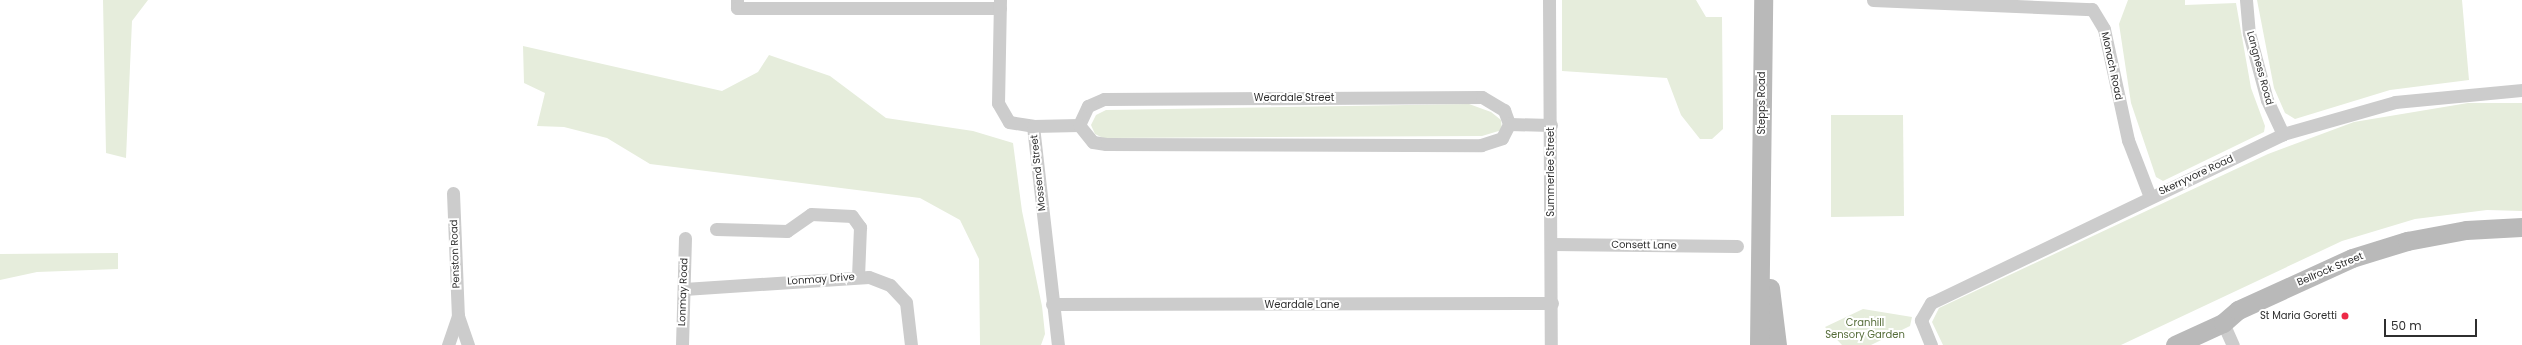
<!DOCTYPE html>
<html>
<head>
<meta charset="utf-8">
<style>
  body { margin:0 }
  #map { position:relative; width:2522px; height:345px; overflow:hidden; background:#fff; font-family:Poppins,sans-serif }
  div>[style] { position:absolute }
  [style*='--x'] { left:calc(var(--x)*1px); top:calc(var(--y)*1px); width:calc(var(--w)*1px); rotate:calc(var(--a)*1deg) }
  .green>* { inset:0; background:#e6eddc }
  .street>* { height:13px; margin:-6.5px; padding:0 6.5px; transform-origin:6.5px; border-radius:6.5px; background:#ccc }
  .secondary>* { height:19px; margin:-9.5px; padding:0 9.5px; transform-origin:9.5px; border-radius:9.5px; background:#b9b9b9 }
  .dots>* { width:11px; height:11px; translate:-50% -50%; box-sizing:border-box; border:2px solid #fff; border-radius:50% }
  span { translate:-50% -50%; white-space:nowrap; text-align:center; line-height:1.15; -webkit-text-stroke:4px #fff; paint-order:stroke }
  .street-label { font-size:10px; color:#2f2f2f }
  .poi-label { font-size:10px; color:#2f2f2f }
  .right { translate:-100% -50%; text-align:right }
  .park-label { font-size:10px; color:#566d3a }
  .scale { position:absolute; left:2384px; top:319px; width:93px; height:18px; box-sizing:border-box; border:2px solid #2f2f2f; border-top:0; padding-left:5px; font-size:12px; line-height:14px; white-space:nowrap; color:#2f2f2f; -webkit-text-stroke:3px #fff; paint-order:stroke }
</style>
</head>
<body>
<div id="map">
  <div class="green">
    <i style="clip-path:polygon(103px 0,148px 0,132px 21px,126px 158px,106px 153px)"></i>
    <i style="clip-path:polygon(1562px 0,1696px 0,1706px 17px,1722px 17px,1723px 129px,1712px 139px,1700px 139px,1681px 115px,1667px 78px,1562px 71px)"></i>
    <i style="clip-path:polygon(2128px 0,2185px 0,2185px 5px,2236px 3px,2251px 88px,2265px 126px,2264px 132px,2163px 181px,2156px 177px,2131px 103px,2119px 24px)"></i>
    <i style="clip-path:polygon(2257px 0,2462px 0,2469px 80px,2390px 90px,2295px 119px,2285px 113px,2274px 88px)"></i>
    <i style="clip-path:polygon(523px 46px,722px 91px,758px 72px,769px 55px,830px 76px,886px 118px,973px 131px,1013px 143px,1022px 211px,1042px 306px,1045px 334px,1041px 345px,980px 345px,979px 259px,960px 220px,920px 198px,650px 164px,607px 138px,564px 127px,537px 126px,545px 93px,524px 83px)"></i>
    <i style="clip-path:polygon(2468px 103px,2522px 103px,2522px 211px,2487px 210px,2415px 219px,2342px 241px,2121px 345px,1943px 345px,1932px 322px,1939px 308px,2268px 154px,2354px 122px)"></i>
    <i style="clip-path:polygon(1469px 104px,1491px 112px,1501px 120px,1502px 130px,1482px 136px,1103px 138px,1095px 134px,1091px 125px,1096px 115px,1106px 110px)"></i>
    <i style="clip-path:polygon(1831px 115px,1903px 115px,1904px 216px,1831px 217px)"></i>
    <i style="clip-path:polygon(118px 253px,118px 269px,37px 272px,0 280px,0 254px)"></i>
    <i style="clip-path:polygon(1863px 309px,1912px 317px,1910px 326px,1871px 345px,1842px 345px,1825px 327px)"></i>
  </div>
  <div class="street">
    <i style="--x:737;--y:0;--w:8;--a:90"></i>
    <i style="--x:737;--y:8;--w:263;--a:0"></i>
    <i style="--x:1000;--y:0;--w:103;--a:91.1"></i>
    <i style="--x:998;--y:103;--w:22;--a:60"></i>
    <i style="--x:1009;--y:122;--w:24;--a:9"></i>
    <i style="--x:1033;--y:126;--w:220;--a:83.5"></i>
    <i style="--x:1549;--y:0;--w:345;--a:89.7"></i>
    <i style="--x:1873;--y:0;--w:219;--a:2.4"></i>
    <i style="--x:2092;--y:9;--w:23;--a:59"></i>
    <i style="--x:2104;--y:29;--w:114;--a:77.8"></i>
    <i style="--x:2128;--y:140;--w:61;--a:68.9"></i>
    <i style="--x:2246;--y:0;--w:33;--a:85"></i>
    <i style="--x:2249;--y:33;--w:69;--a:75"></i>
    <i style="--x:2267;--y:100;--w:38;--a:65"></i>
    <i style="--x:1079;--y:125;--w:21;--a:-65"></i>
    <i style="--x:1088;--y:106;--w:17;--a:-24"></i>
    <i style="--x:1104;--y:99;--w:378;--a:-0.3"></i>
    <i style="--x:1482;--y:97;--w:26;--a:31"></i>
    <i style="--x:1504;--y:110;--w:15;--a:70"></i>
    <i style="--x:1033;--y:126;--w:46;--a:-1.2"></i>
    <i style="--x:1079;--y:125;--w:22;--a:51"></i>
    <i style="--x:1093;--y:142;--w:13;--a:9"></i>
    <i style="--x:1106;--y:144;--w:375;--a:0.2"></i>
    <i style="--x:1481;--y:145;--w:22;--a:-18"></i>
    <i style="--x:1502;--y:138;--w:16;--a:-63"></i>
    <i style="--x:1509;--y:124;--w:42;--a:1.4"></i>
    <i style="--x:453;--y:193;--w:123;--a:87.7"></i>
    <i style="--x:458;--y:316;--w:31;--a:71"></i>
    <i style="--x:716;--y:229;--w:71;--a:1.6"></i>
    <i style="--x:787;--y:231;--w:29;--a:-35"></i>
    <i style="--x:811;--y:214;--w:41;--a:2.8"></i>
    <i style="--x:852;--y:216;--w:14;--a:54"></i>
    <i style="--x:860;--y:227;--w:49;--a:92.3"></i>
    <i style="--x:1552;--y:244;--w:185;--a:0.6"></i>
    <i style="--x:684;--y:289;--w:185;--a:-3.7"></i>
    <i style="--x:869;--y:277;--w:22;--a:21"></i>
    <i style="--x:890;--y:285;--w:23;--a:47"></i>
    <i style="--x:906;--y:302;--w:43;--a:83.4"></i>
    <i style="--x:1052;--y:304;--w:500;--a:-0.11"></i>
    <i style="--x:2223;--y:323;--w:24;--a:66"></i>
    <i style="--x:448;--y:345;--w:31;--a:-71"></i>
    <i style="--x:682;--y:345;--w:107;--a:-88.4"></i>
    <i style="--x:1931;--y:345;--w:27;--a:-112"></i>
    <i style="--x:1921;--y:320;--w:20;--a:-60"></i>
    <i style="--x:1931;--y:303;--w:390;--a:-25.6"></i>
    <i style="--x:2283;--y:134;--w:116;--a:-15.9"></i>
    <i style="--x:2395;--y:102;--w:128;--a:-5.4"></i>
  </div>
  <div class="secondary">
    <i style="--x:1770;--y:288;--w:57;--a:83"></i>
    <i style="--x:1759;--y:345;--w:345;--a:-89.3"></i>
    <i style="--x:2175;--y:345;--w:53;--a:-24.6"></i>
    <i style="--x:2223;--y:323;--w:20;--a:-41"></i>
    <i style="--x:2238;--y:310;--w:125;--a:-24.5"></i>
    <i style="--x:2352;--y:258;--w:58;--a:-17.2"></i>
    <i style="--x:2407;--y:241;--w:60;--a:-10.6"></i>
    <i style="--x:2466;--y:230;--w:56;--a:-3.1"></i>
  </div>
  <div class="dots">
    <i style="left:2345px;top:316px;background:#ed2a47"></i>
  </div>
  <div class="street-label">
    <span style="left:2112px;top:66px;rotate:78deg">Monach Road</span>
    <span style="left:2260px;top:68px;rotate:75deg">Langness Road</span>
    <span style="left:1294px;top:98px">Weardale Street</span>
    <span style="left:1762px;top:103px;rotate:-90deg">Stepps Road</span>
    <span style="left:1551px;top:172px;rotate:-90deg">Summerlee Street</span>
    <span style="left:1038px;top:173px;rotate:-96deg">Mossend Street</span>
    <span style="left:2196px;top:175px;rotate:-25deg">Skerryvore Road</span>
    <span style="left:1644px;top:245px;rotate:1deg">Consett Lane</span>
    <span style="left:455px;top:254px;rotate:-92deg">Penston Road</span>
    <span style="left:2330px;top:269px;rotate:-23deg">Bellrock Street</span>
    <span style="left:821px;top:279px;rotate:-4deg">Lonmay Drive</span>
    <span style="left:683px;top:292px;rotate:-88deg">Lonmay Road</span>
    <span style="left:1302px;top:305px">Weardale Lane</span>
  </div>
  <div class="poi-label">
    <span class="right" style="left:2337px;top:316px">St Maria Goretti</span>
  </div>
  <div class="park-label">
    <span style="left:1865px;top:328px">Cranhill<br>Sensory Garden</span>
  </div>
  <div class="scale">50 m</div>
</div>
</body>
</html>
